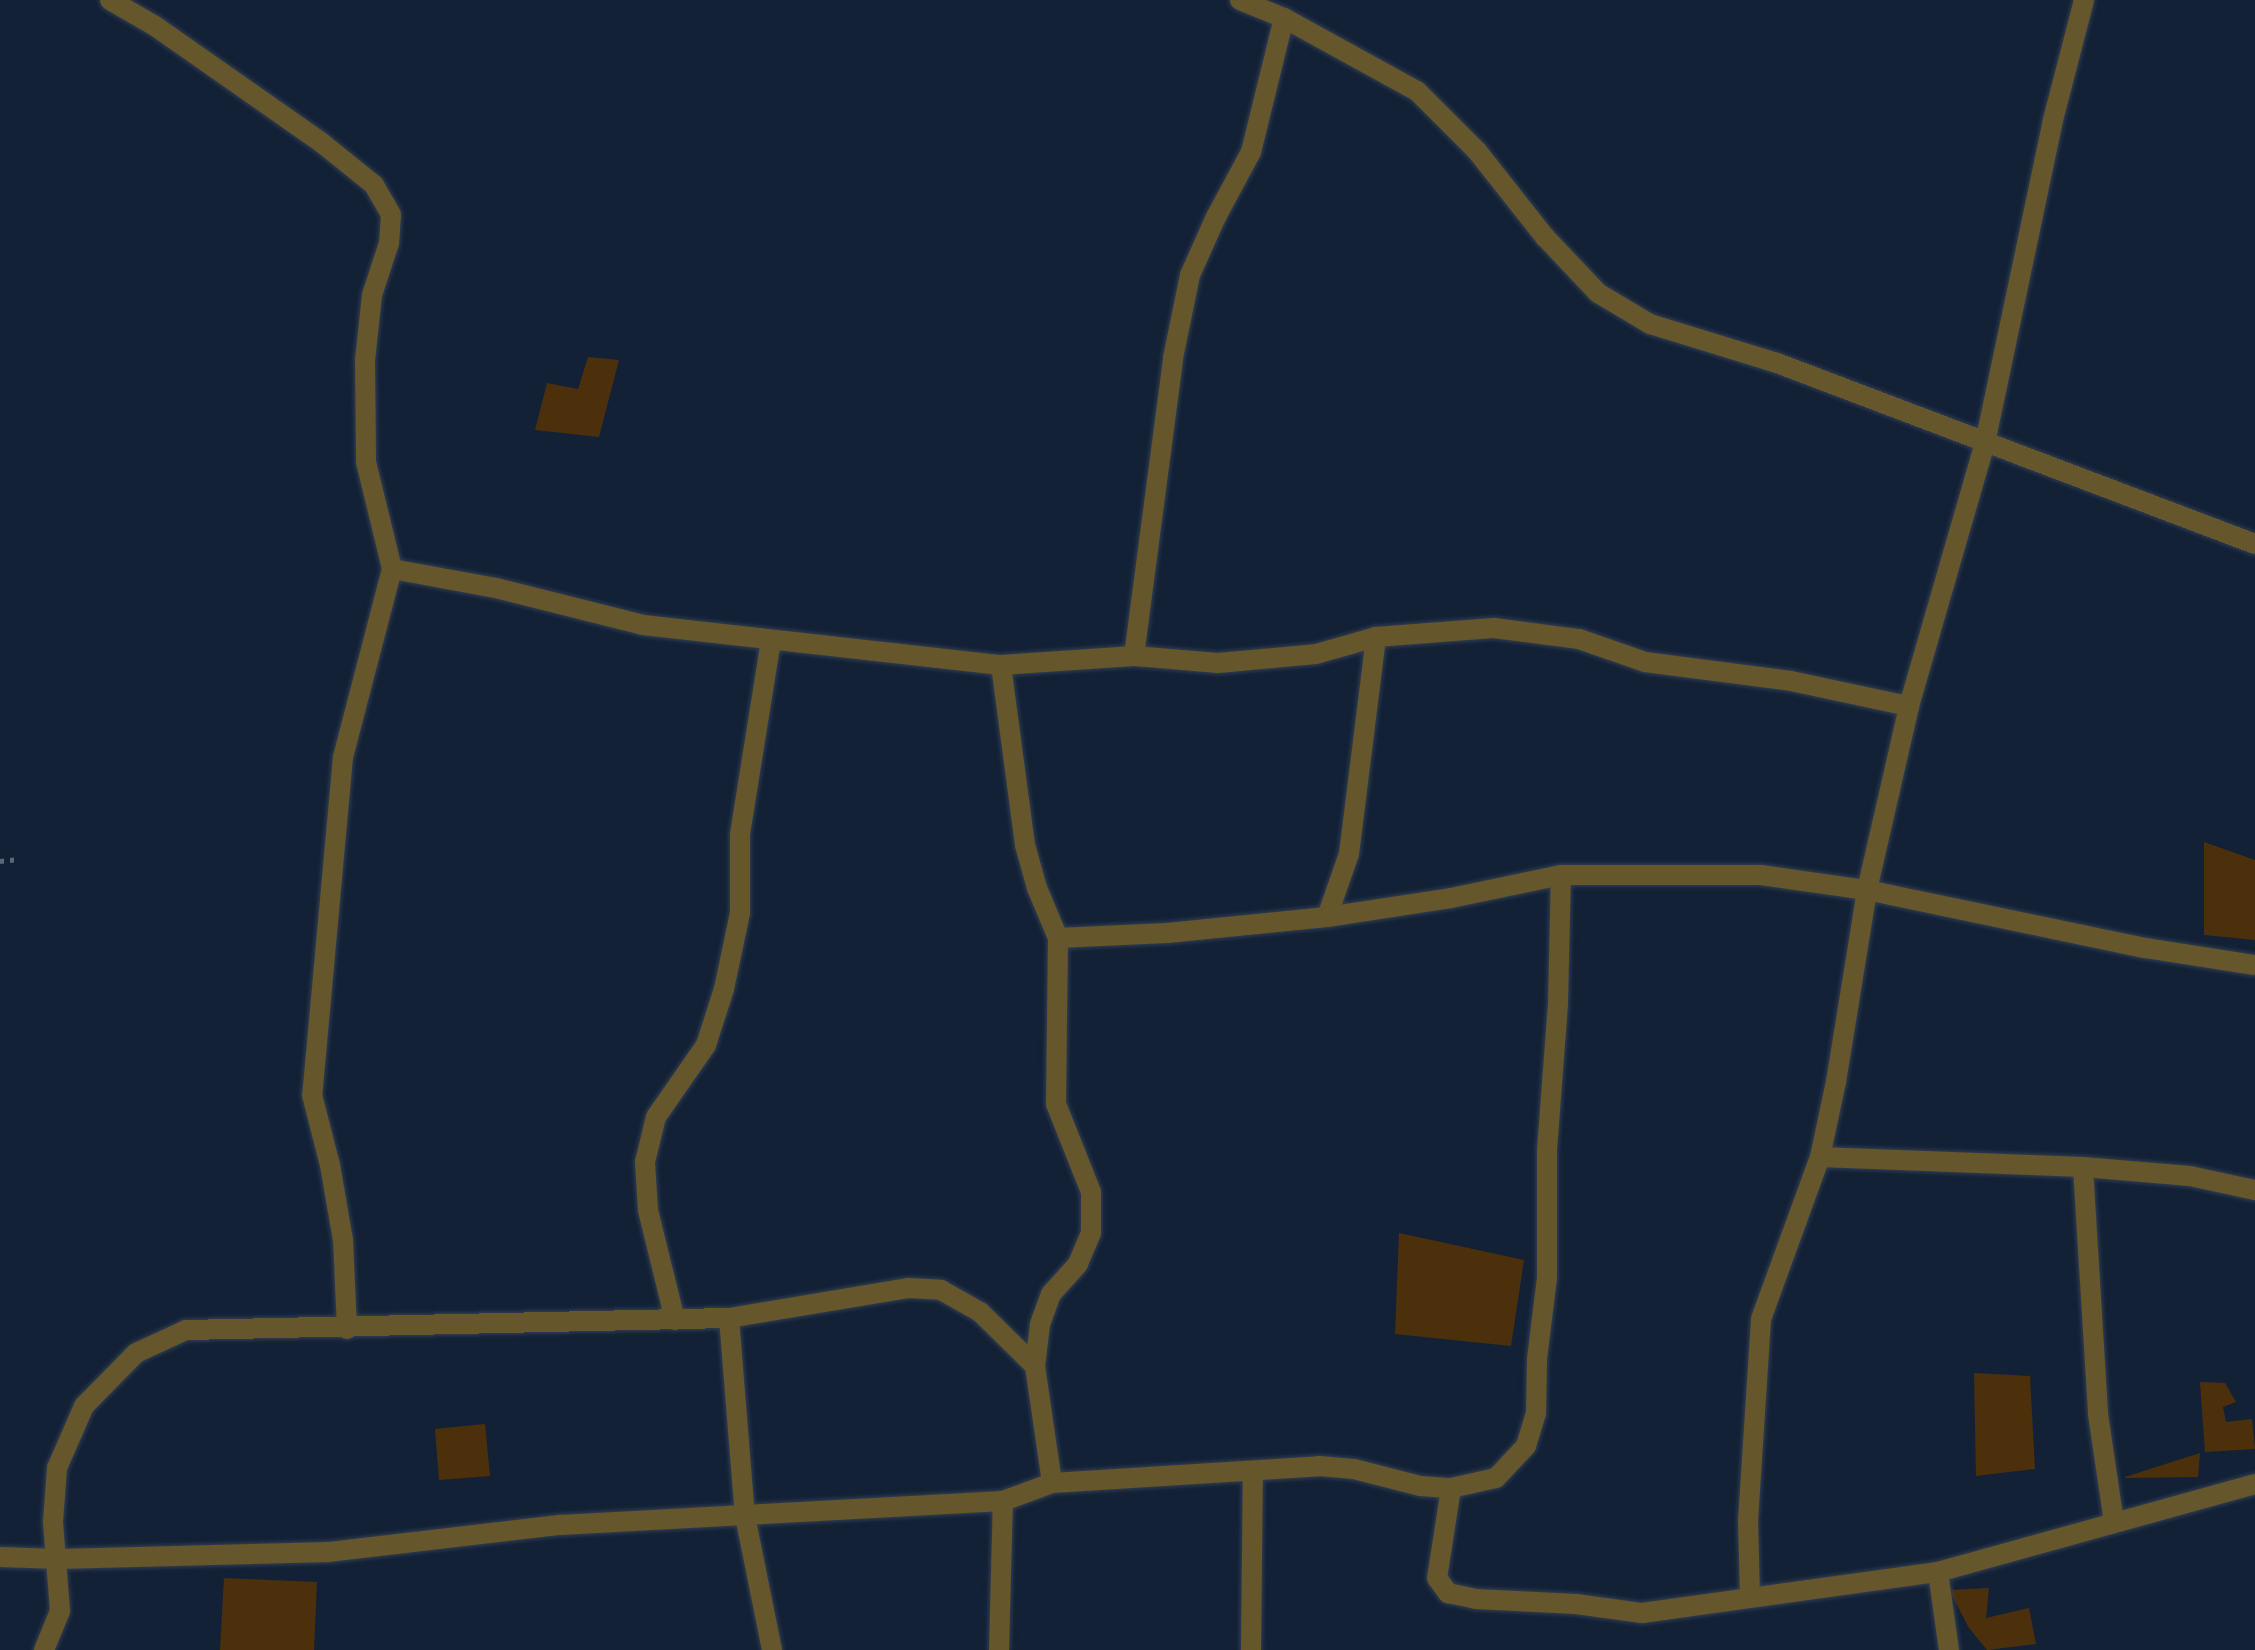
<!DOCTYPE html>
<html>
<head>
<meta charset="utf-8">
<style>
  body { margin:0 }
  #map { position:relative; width:2255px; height:1650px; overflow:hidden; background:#132136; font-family:"Source Sans 3",sans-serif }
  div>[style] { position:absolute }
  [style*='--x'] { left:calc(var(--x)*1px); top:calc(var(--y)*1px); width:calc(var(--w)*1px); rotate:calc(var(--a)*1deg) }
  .building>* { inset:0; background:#4c300c }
  .path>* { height:5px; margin-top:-2.5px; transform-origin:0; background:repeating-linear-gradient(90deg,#5b6779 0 4px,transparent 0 10px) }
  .roads { filter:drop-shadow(0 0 2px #313e52) drop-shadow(0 0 2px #313e52) }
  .street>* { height:20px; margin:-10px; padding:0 10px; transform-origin:10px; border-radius:10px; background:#65562b }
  span { translate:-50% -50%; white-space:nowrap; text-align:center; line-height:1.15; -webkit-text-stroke:7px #050a14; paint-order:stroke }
</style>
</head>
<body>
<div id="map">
  <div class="building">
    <i style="clip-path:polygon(588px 357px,619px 360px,599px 437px,535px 430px,547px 383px,578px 389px)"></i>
    <i style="clip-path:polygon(2204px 842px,2255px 860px,2255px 940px,2204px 935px)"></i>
    <i style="clip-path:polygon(1399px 1233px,1524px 1260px,1511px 1346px,1395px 1334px)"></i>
    <i style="clip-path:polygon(1974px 1373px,2030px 1376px,2035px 1469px,1976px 1476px)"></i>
    <i style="clip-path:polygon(2200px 1382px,2225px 1383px,2236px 1402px,2223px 1407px,2226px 1422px,2252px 1419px,2255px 1449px,2205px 1452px)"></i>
    <i style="clip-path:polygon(485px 1424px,490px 1476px,439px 1480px,435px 1429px)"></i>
    <i style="clip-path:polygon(2200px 1453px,2198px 1477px,2125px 1478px,2125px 1477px)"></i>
    <i style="clip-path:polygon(224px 1578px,317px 1582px,314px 1650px,220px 1650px)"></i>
    <i style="clip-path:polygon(1989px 1588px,1986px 1618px,2029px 1608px,2036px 1644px,1987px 1650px,1969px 1628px,1949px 1590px)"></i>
  </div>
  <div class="path">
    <i style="--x:0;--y:861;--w:19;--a:-6"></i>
  </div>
  <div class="roads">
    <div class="street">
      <i style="--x:110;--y:0;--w:52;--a:30"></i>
      <i style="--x:155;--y:26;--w:204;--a:35"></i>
      <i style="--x:322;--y:143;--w:67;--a:38.9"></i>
      <i style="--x:374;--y:185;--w:34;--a:60"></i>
      <i style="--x:391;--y:215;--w:28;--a:94"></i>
      <i style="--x:389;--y:243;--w:55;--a:108.1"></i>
      <i style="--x:372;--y:295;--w:65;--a:96.1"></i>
      <i style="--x:365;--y:360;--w:102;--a:89.4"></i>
      <i style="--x:366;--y:462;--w:110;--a:76.3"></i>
      <i style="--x:392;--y:569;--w:194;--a:104.6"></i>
      <i style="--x:343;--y:757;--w:339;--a:95.2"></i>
      <i style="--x:312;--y:1095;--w:72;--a:75.6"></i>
      <i style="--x:330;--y:1165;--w:76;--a:80.2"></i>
      <i style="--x:343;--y:1240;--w:89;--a:87.4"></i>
      <i style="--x:1240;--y:0;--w:48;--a:22.2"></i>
      <i style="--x:1284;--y:18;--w:152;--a:28.8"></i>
      <i style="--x:1417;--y:91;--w:85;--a:45"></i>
      <i style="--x:1477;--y:151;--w:110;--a:51.7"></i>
      <i style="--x:1545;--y:237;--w:77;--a:46.6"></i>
      <i style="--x:1598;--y:293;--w:61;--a:30.8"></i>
      <i style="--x:1650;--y:324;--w:133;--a:17.1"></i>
      <i style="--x:1777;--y:363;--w:511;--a:20.74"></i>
      <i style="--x:392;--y:569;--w:106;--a:10.4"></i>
      <i style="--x:496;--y:588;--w:152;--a:14.1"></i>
      <i style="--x:643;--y:625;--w:360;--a:6.4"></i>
      <i style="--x:1001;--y:665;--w:133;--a:-3.9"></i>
      <i style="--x:1134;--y:656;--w:84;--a:4.8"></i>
      <i style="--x:1218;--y:663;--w:98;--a:-5.2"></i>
      <i style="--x:1316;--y:654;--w:62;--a:-15.8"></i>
      <i style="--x:1376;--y:637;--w:118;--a:-4.4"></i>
      <i style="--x:1494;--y:628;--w:86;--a:7.4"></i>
      <i style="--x:1579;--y:639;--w:70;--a:19.2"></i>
      <i style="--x:1645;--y:662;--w:147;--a:7.4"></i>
      <i style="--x:1791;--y:681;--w:121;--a:12"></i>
      <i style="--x:1134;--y:656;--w:301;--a:-82.5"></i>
      <i style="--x:1173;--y:358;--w:85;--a:-78.4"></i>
      <i style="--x:1190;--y:275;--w:64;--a:-65.9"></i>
      <i style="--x:1216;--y:217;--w:74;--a:-61.7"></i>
      <i style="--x:1251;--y:152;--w:138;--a:-76.2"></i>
      <i style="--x:1001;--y:665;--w:182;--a:82.4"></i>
      <i style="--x:1025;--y:845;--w:45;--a:74.4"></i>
      <i style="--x:1037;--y:888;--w:54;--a:67.2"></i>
      <i style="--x:1058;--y:938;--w:166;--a:90.7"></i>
      <i style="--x:1056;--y:1104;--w:95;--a:68.3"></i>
      <i style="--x:1091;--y:1192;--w:41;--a:90"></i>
      <i style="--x:1091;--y:1233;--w:34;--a:113"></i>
      <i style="--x:1078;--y:1264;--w:40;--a:132"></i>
      <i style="--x:1051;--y:1294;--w:33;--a:110"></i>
      <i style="--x:1040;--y:1325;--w:41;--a:97"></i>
      <i style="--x:1035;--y:1366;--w:118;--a:81.7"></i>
      <i style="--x:1327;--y:917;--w:67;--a:-70.8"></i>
      <i style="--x:1349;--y:854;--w:219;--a:-82.9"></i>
      <i style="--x:1058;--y:938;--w:109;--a:-2.6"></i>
      <i style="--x:1167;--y:933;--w:161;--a:-5.7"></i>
      <i style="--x:1327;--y:917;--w:125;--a:-8.7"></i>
      <i style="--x:1451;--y:898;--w:112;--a:-11.8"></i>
      <i style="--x:1561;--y:875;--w:200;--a:0"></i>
      <i style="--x:1761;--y:875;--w:107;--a:8.1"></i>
      <i style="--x:1867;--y:890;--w:284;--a:11.8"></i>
      <i style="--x:2145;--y:948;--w:111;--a:8.8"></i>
      <i style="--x:1820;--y:1157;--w:263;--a:2.2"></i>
      <i style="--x:2083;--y:1167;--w:107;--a:4.8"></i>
      <i style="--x:2190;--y:1176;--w:66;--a:12.2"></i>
      <i style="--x:2083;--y:1167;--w:247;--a:86.5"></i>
      <i style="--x:2098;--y:1414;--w:109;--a:81.6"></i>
      <i style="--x:729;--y:1318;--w:199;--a:85.4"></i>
      <i style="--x:745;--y:1516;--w:137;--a:78.6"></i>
      <i style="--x:675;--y:1320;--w:113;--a:-103.8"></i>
      <i style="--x:648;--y:1210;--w:48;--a:-93.6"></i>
      <i style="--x:645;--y:1162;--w:46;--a:-76.3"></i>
      <i style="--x:656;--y:1117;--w:88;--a:-55.2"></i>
      <i style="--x:706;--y:1045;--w:59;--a:-72.2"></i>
      <i style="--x:724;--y:989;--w:78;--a:-78.1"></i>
      <i style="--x:740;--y:913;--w:79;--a:-90"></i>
      <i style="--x:740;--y:834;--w:195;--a:-80.9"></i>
      <i style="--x:1451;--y:1488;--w:46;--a:-12.5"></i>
      <i style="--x:1496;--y:1478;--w:44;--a:-46.8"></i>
      <i style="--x:1526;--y:1446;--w:34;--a:-73"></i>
      <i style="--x:1536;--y:1413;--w:54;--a:-88.9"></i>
      <i style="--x:1537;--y:1359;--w:82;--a:-83"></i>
      <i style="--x:1547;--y:1278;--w:128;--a:-90"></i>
      <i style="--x:1547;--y:1150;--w:146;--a:-85.7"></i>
      <i style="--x:1558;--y:1004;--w:129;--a:-88.7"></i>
      <i style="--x:0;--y:1557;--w:59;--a:1.9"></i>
      <i style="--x:59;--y:1559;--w:270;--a:-1.5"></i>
      <i style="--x:329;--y:1552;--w:233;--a:-6.7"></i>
      <i style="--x:560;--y:1525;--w:444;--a:-3.1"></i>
      <i style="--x:1003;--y:1501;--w:52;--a:-20.2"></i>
      <i style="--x:1052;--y:1483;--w:268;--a:-3.6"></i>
      <i style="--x:1319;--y:1466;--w:35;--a:5"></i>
      <i style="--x:1354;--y:1469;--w:68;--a:14.4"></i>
      <i style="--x:1420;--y:1486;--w:31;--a:4"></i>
      <i style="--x:1451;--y:1488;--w:91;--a:98.8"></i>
      <i style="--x:1437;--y:1578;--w:19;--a:54"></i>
      <i style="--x:1448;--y:1593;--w:29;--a:12"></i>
      <i style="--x:1476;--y:1599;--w:100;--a:2.9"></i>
      <i style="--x:1576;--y:1604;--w:67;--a:7.8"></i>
      <i style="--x:1642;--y:1613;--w:299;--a:-7.9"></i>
      <i style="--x:1938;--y:1572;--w:329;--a:-15.5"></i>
      <i style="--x:1938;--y:1572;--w:79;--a:82"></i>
      <i style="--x:1750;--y:1597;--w:76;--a:-91.5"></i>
      <i style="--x:1748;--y:1521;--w:202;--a:-86.3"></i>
      <i style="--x:1761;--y:1319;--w:172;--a:-70"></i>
      <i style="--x:1820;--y:1157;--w:77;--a:-78"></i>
      <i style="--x:1836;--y:1082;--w:194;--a:-80.8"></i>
      <i style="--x:1867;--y:890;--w:189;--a:-77.1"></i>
      <i style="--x:1909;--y:706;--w:274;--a:-73.9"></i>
      <i style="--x:1985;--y:443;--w:330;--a:-78.1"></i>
      <i style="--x:2053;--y:120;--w:124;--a:-75.5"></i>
      <i style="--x:44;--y:1650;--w:42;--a:-67.7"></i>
      <i style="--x:60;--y:1611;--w:89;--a:-94.5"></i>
      <i style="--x:53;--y:1522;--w:54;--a:-85.8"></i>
      <i style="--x:57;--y:1468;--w:68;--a:-66.5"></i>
      <i style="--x:84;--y:1406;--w:74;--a:-45.5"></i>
      <i style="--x:136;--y:1353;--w:55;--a:-24.7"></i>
      <i style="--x:186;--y:1330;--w:543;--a:-1.27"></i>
      <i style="--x:729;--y:1318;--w:181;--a:-9.5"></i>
      <i style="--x:908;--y:1288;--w:33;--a:3"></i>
      <i style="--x:941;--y:1290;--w:45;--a:29.4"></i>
      <i style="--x:980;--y:1312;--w:77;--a:44.5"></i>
      <i style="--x:999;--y:1650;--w:149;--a:-88.5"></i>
      <i style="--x:1251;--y:1650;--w:177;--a:-89.4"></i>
    </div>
  </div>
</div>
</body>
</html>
